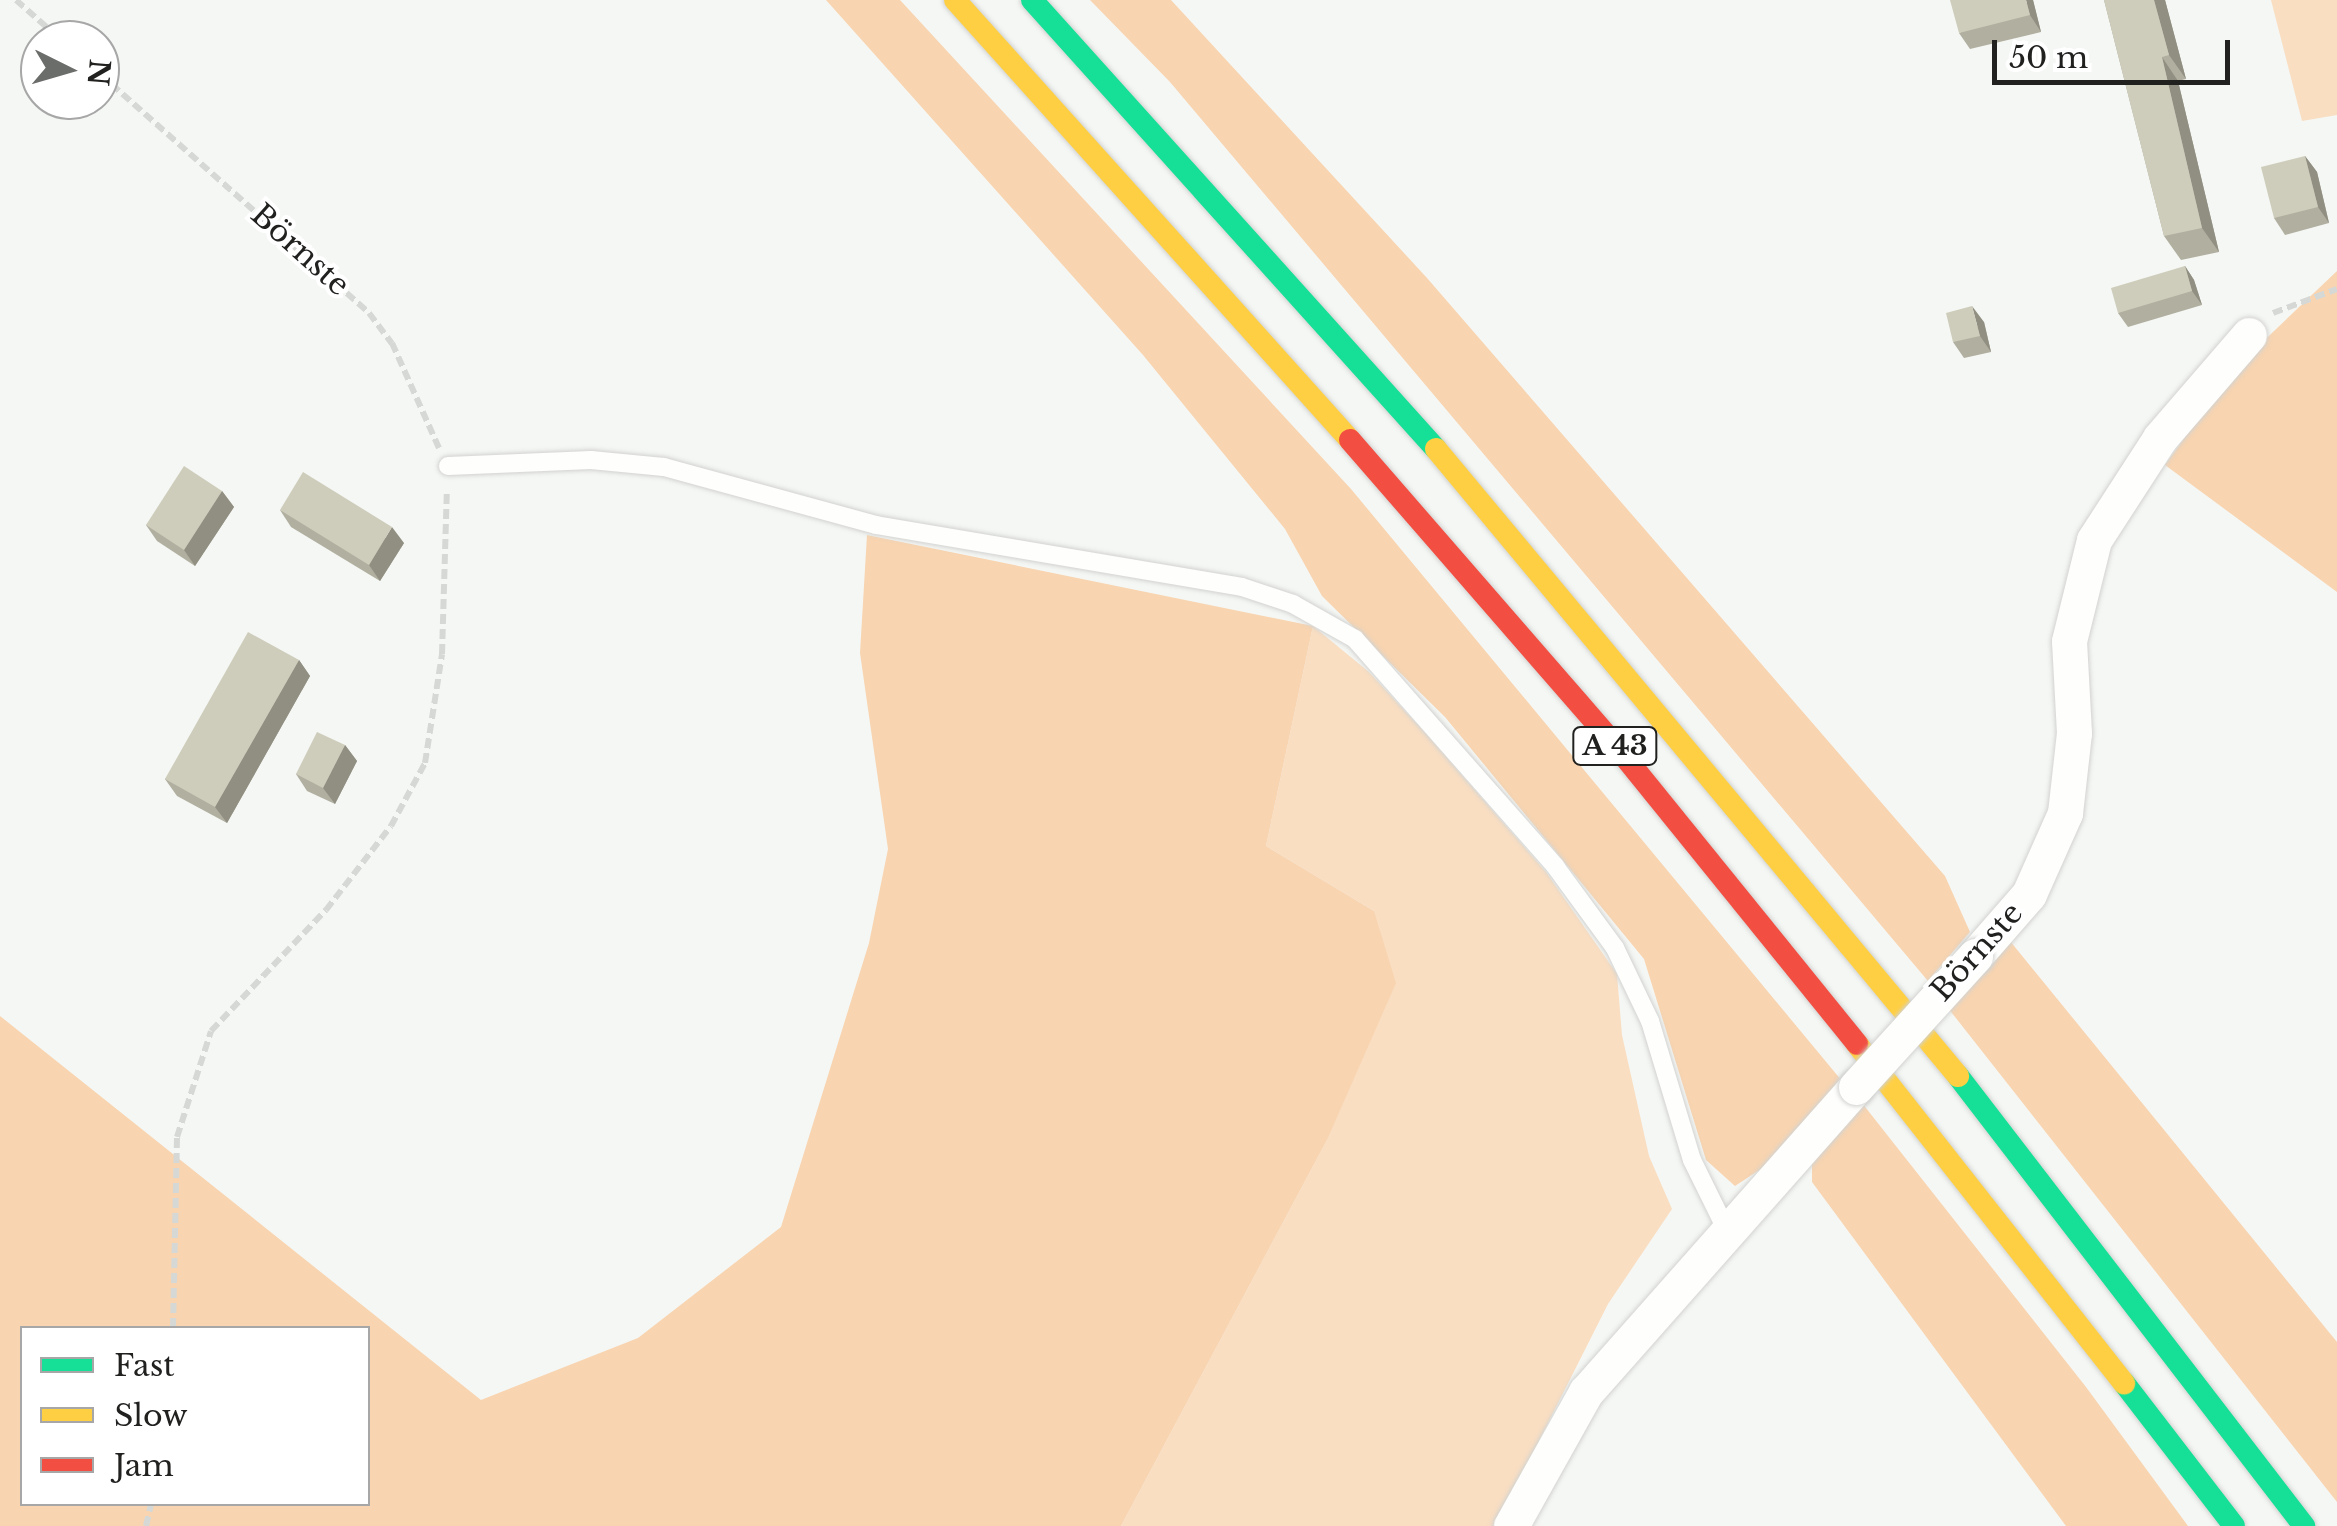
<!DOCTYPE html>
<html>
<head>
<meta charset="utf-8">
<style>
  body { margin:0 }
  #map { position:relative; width:2337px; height:1526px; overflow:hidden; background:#f5f7f4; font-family:"Libre Baskerville",serif }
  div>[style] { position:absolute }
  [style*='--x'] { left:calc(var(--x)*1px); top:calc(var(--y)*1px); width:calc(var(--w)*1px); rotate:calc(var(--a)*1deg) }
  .green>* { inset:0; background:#f9dec2 }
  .forest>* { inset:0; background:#f8d4b0 }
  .path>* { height:6px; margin-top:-3px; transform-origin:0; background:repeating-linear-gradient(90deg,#d6d8d6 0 10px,transparent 0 15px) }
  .roads { filter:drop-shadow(0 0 2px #d2d3d1) drop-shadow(0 0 2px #d2d3d1) }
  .lane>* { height:18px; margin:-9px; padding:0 9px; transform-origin:9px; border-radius:9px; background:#fefefd }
  .street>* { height:35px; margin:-17.5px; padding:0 17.5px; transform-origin:17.5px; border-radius:17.5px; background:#fefefd }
  .fast>* { height:22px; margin:-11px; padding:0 11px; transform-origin:11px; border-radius:11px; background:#16e098 }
  .slow>* { height:22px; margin:-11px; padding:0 11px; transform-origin:11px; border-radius:11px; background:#ffcf43 }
  .jam>* { height:22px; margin:-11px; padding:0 11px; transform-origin:11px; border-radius:11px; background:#f24e42 }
  .bridges { filter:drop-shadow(0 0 2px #d2d3d1) drop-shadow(0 0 2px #d2d3d1) }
  .street-bridge>* { height:35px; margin:-17.5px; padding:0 17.5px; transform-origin:17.5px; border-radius:17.5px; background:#fefefd }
  .wall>* { inset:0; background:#b1afa0 }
  .shaded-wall>* { inset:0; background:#908f82 }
  .building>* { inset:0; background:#ceccba }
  span { translate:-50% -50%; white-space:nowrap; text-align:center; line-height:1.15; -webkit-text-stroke:8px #fff; paint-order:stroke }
  .shield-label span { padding:2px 8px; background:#fff; border:2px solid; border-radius:8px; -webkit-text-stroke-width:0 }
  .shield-label { font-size:28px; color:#212220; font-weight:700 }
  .street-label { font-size:30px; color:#212220 }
  .legend { position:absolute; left:20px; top:1326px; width:350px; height:180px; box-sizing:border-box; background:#fff; border:2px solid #a6a7a6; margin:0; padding:12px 18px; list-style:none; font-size:30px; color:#212220 }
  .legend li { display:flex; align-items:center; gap:20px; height:50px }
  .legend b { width:50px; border:2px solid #a6a7a6 }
  .north { position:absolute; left:20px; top:20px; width:100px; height:100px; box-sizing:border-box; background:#fff; border:2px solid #a6a7a6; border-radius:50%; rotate:95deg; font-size:28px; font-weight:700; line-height:40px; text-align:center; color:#212220 }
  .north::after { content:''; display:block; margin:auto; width:35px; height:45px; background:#6b6d6a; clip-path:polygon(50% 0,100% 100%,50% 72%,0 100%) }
  .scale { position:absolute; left:1992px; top:40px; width:238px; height:45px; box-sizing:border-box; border:5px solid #212220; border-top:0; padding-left:12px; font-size:30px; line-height:35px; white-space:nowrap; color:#212220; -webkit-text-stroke:8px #fff; paint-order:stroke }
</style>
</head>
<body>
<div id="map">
  <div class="green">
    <i style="clip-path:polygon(2271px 0,2337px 0,2337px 115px,2302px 121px)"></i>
    <i style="clip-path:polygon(1313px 626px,1369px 672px,1427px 735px,1546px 872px,1617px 974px,1622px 1035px,1649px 1156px,1672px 1209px,1608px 1304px,1496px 1526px,1121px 1526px,1327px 1140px,1374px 911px,1266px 846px)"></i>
  </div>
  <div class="forest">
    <i style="clip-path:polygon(826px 0,900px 0,1351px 489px,1842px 1081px,1770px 1163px,1735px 1186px,1706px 1160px,1644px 959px,1445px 717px,1322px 596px,1285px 529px,1143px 355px)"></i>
    <i style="clip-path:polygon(1090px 0,1171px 0,1427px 278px,1945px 876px,1970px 932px,1928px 981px,1170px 82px)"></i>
    <i style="clip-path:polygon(2337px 271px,2337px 592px,2165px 465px,2233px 370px)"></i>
    <i style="clip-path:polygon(evenodd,867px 535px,1313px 626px,1266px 846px,1374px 911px,1396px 983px,1327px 1140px,1121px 1526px,0 1526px,0 1016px,481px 1400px,638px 1338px,781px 1227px,869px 943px,888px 849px,860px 653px,867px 535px,22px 1328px,368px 1328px,368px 1504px,22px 1504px,22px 1328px)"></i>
    <i style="clip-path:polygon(2010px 941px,2337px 1342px,2337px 1502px,1948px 1008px)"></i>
    <i style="clip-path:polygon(1862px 1103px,2086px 1387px,2188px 1526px,2066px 1526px,1812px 1182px,1812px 1159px)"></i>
  </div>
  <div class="path">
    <i style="--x:16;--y:0;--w:60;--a:41.6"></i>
    <i style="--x:100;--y:74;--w:360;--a:41.6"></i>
    <i style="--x:369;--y:313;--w:38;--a:53"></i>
    <i style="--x:392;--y:343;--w:115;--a:65.9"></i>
    <i style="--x:2273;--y:313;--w:68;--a:-20.6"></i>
    <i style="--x:173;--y:1328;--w:191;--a:-88.8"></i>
    <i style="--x:177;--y:1137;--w:111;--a:-72.2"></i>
    <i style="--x:211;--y:1031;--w:167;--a:-46.5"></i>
    <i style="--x:326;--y:910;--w:106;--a:-52.3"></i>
    <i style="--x:391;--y:826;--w:72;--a:-61.6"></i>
    <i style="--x:425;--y:763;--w:110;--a:-81.1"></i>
    <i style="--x:442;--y:654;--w:165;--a:-88.3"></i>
    <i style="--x:146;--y:1526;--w:23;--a:-77"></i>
  </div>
  <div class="roads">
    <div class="lane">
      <i style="--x:448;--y:466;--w:143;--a:-2.4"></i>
      <i style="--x:591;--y:460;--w:73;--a:5.5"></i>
      <i style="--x:664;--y:467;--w:220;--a:15.3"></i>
      <i style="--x:876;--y:525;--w:371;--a:9.6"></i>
      <i style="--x:1242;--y:587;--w:54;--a:18.4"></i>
      <i style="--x:1293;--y:604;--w:71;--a:29.4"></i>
      <i style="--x:1355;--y:639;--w:303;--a:48.6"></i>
      <i style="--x:1555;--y:866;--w:102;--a:53.8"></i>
      <i style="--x:1615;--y:948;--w:81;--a:64.4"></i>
      <i style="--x:1650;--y:1021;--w:145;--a:73.2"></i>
      <i style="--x:1692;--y:1160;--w:77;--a:63.8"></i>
    </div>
    <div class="street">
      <i style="--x:1975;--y:956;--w:82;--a:-48.9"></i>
      <i style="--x:2029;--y:894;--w:89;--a:-66"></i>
      <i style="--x:2065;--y:813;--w:81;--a:-83.6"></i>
      <i style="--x:2074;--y:733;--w:92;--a:-93.1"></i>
      <i style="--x:2069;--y:641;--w:104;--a:-76.1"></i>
      <i style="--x:2094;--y:540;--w:121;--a:-57.1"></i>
      <i style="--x:2160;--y:438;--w:136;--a:-49.2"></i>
      <i style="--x:1511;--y:1526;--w:154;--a:-60.8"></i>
      <i style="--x:1586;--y:1392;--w:407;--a:-48.5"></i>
    </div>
    <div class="fast">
      <i style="--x:1032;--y:0;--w:604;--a:48.02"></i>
      <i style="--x:1958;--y:1076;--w:568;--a:52.44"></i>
      <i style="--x:2124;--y:1383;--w:180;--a:52.4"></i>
    </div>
    <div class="slow">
      <i style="--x:955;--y:0;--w:591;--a:48.08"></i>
      <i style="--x:1436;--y:449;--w:816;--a:50.22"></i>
      <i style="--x:1857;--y:1044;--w:432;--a:51.8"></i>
    </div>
    <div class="jam">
      <i style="--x:1350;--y:440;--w:398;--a:49"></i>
      <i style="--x:1611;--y:740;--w:391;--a:51"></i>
    </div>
  </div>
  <div class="bridges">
    <div class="street-bridge">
      <i style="--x:1856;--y:1087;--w:177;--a:-47.7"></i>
    </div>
  </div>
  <div class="wall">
    <i style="clip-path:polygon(2033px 0,2041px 32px,1970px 49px,1959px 33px)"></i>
    <i style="clip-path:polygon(2104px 0,2165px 0,2186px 79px,2178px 81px,2219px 252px,2181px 260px,2164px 236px)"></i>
    <i style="clip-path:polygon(2305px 156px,2317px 172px,2329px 223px,2285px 235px,2274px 218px)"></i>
    <i style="clip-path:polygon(2185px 266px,2194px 280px,2202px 305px,2128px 327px,2118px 313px)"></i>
    <i style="clip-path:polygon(1984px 322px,1991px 352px,1964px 358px,1953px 342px)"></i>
    <i style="clip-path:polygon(222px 491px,234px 507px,195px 566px,157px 541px,146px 525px)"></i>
    <i style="clip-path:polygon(280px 510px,404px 543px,380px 581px,291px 527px)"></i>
    <i style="clip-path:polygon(299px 660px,310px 676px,227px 823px,177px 796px,165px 779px)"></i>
    <i style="clip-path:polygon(345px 745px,357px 761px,335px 804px,307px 791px,296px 774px)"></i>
  </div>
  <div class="shaded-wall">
    <i style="clip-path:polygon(2026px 0,2033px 0,2041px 32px,2030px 15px)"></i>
    <i style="clip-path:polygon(2154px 0,2165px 0,2186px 79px,2169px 55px)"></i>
    <i style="clip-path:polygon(2162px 57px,2178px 81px,2219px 252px,2202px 228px)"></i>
    <i style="clip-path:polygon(2305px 156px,2317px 172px,2329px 223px,2318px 207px)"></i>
    <i style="clip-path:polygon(2185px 266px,2194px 280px,2202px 305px,2192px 291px)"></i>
    <i style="clip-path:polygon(1972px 306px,1984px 322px,1991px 352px,1980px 336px)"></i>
    <i style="clip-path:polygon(222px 491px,234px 507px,195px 566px,184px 550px)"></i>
    <i style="clip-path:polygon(392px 527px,404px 543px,380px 581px,369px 565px)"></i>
    <i style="clip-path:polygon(299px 660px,310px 676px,227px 823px,215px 807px)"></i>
    <i style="clip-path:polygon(345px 745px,357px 761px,335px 804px,323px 788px)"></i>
  </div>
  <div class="building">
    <i style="clip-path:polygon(1950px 0,2026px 0,2030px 15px,1959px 33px)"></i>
    <i style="clip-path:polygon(2104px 0,2154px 0,2169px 55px,2162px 57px,2202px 228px,2164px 236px)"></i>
    <i style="clip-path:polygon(2305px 156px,2318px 207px,2274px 218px,2261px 167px)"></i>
    <i style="clip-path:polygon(2185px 266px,2192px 291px,2118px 313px,2111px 288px)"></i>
    <i style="clip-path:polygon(1972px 306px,1980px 336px,1953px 342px,1946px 313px)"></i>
    <i style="clip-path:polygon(184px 466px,222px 491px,184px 550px,146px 525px)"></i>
    <i style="clip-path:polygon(303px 472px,392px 527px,369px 565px,280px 510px)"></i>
    <i style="clip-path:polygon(248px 632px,299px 660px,215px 807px,165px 779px)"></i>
    <i style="clip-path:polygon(317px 732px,345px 745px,323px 788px,296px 774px)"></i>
  </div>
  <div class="shield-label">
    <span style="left:1615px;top:746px">A 43</span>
  </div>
  <div class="street-label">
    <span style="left:300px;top:250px;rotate:42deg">Börnste</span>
    <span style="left:1977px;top:952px;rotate:-48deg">Börnste</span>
  </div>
  <ul class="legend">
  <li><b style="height:12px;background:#16e098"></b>Fast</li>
  <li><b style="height:12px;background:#ffcf43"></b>Slow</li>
  <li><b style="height:12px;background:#f24e42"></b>Jam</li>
  </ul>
  <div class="north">N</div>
  <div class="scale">50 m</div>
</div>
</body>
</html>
